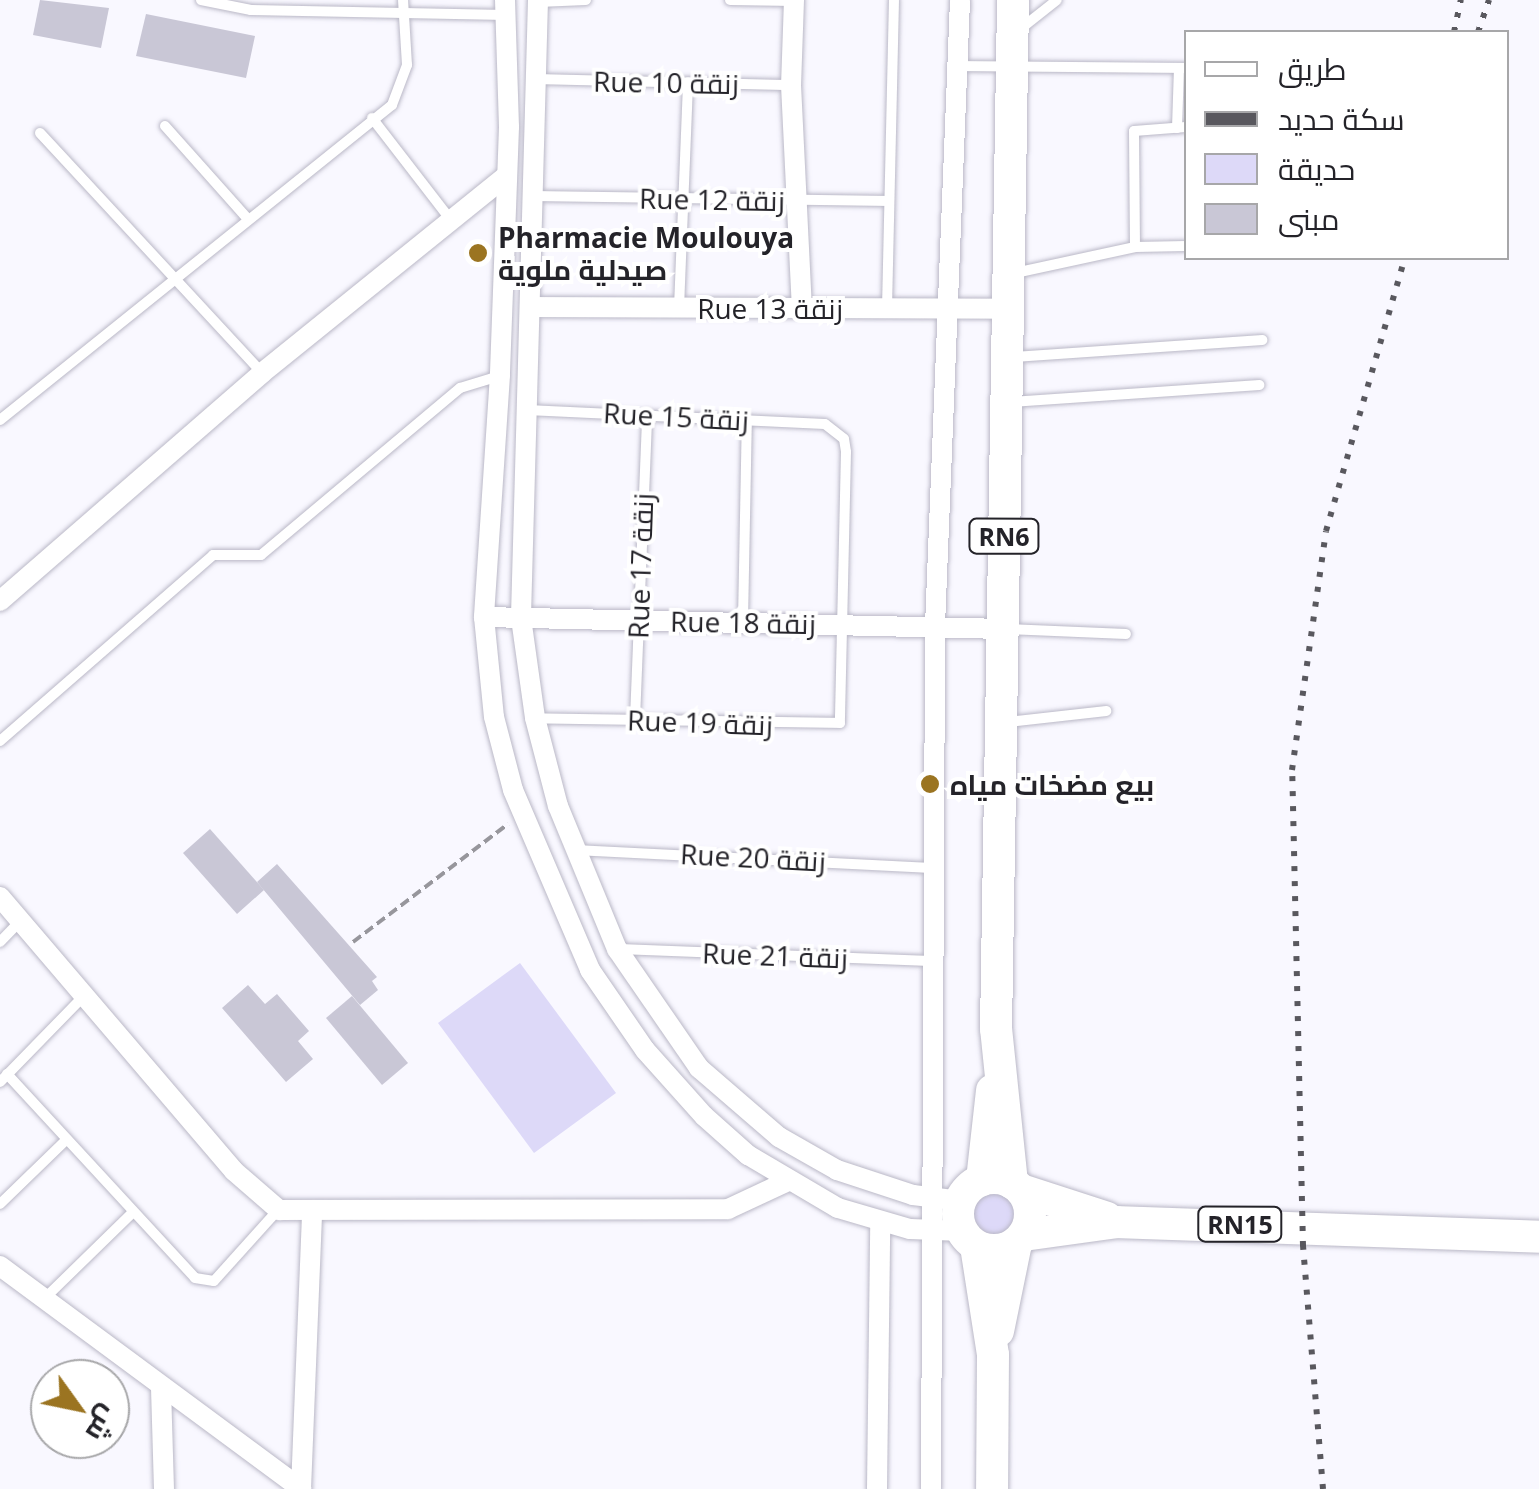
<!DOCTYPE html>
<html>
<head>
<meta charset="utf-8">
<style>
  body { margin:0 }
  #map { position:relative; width:1539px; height:1489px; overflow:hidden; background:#f9f8ff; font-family:"Open Sans",Cairo,sans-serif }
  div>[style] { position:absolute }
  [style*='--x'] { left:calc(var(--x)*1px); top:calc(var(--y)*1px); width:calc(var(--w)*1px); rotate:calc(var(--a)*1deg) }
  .green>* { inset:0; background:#ddd9f8 }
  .round { border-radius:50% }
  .building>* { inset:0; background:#c9c7d6 }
  .path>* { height:4px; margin-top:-2px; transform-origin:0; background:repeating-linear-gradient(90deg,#97969c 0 10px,transparent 0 15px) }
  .roads { filter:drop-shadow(0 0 2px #bab8c7) drop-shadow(0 0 2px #bab8c7) }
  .lane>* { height:10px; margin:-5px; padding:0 5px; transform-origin:5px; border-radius:5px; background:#fff }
  .street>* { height:20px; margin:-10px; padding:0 10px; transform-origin:10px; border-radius:10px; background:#fff }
  .primary>* { height:32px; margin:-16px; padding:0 16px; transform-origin:16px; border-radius:16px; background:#fff }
  .primary>.ring { margin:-16px; padding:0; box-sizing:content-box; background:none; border:32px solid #fff; border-radius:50% }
  .rail>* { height:6px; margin-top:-3px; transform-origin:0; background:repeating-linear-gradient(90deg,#59585e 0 5px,transparent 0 15px) }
  .dots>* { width:28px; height:28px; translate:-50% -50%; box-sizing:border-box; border:5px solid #fff; border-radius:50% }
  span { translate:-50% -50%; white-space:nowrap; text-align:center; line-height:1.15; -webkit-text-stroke:8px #fff; paint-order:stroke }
  .shield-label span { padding:2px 8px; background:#fff; border:2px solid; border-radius:8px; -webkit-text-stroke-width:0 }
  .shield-label { font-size:25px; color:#242329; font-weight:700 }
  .street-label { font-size:28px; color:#242329 }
  .poi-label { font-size:28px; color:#242329; font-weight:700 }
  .left { translate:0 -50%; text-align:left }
  .legend { position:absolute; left:1184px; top:30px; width:325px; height:230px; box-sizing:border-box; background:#fff; border:2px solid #a7a7a9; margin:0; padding:12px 18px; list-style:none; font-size:30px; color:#242329 }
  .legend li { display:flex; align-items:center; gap:20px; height:50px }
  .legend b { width:50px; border:2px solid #a7a7a9 }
  .north { position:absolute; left:30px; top:1359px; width:100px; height:100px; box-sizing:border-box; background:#fff; border:2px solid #a7a7a9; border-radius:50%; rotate:123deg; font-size:28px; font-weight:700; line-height:40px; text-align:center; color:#242329 }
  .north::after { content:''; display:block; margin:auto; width:35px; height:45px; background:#9b7421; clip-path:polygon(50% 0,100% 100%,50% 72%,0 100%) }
</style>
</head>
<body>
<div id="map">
  <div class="green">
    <i style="clip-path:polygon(520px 963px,616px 1093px,534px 1153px,438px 1023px)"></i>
    <i class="round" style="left:966px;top:1188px;width:54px;height:54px"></i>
  </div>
  <div class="building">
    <i style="clip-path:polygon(40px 0,109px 8px,101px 48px,33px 35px)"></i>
    <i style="clip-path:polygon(146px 14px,255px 36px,246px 78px,136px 56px)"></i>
    <i style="clip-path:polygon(210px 829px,264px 890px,237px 914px,183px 853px)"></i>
    <i style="clip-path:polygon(277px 864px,377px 977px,372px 981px,378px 990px,360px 1005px,257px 882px)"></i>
    <i style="clip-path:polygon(248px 985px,265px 1004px,277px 994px,309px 1031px,298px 1041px,313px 1059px,286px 1082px,222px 1008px)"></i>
    <i style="clip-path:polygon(352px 996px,408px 1063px,382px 1085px,326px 1018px)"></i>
  </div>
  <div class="path">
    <i style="--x:353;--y:942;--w:195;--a:-37.3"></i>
  </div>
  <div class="roads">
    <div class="lane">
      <i style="--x:201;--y:0;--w:51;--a:11.3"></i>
      <i style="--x:251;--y:10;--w:255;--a:1.1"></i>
      <i style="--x:730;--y:0;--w:64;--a:0.9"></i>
      <i style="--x:538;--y:2;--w:48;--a:-2.4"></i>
      <i style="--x:1019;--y:30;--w:48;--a:-38.3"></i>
      <i style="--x:958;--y:66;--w:228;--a:0.5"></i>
      <i style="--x:540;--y:79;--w:250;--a:1.4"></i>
      <i style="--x:372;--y:118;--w:128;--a:52.3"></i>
      <i style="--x:165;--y:126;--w:122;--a:48.3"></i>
      <i style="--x:1177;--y:128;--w:59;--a:-88.1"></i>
      <i style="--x:40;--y:133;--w:327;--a:47.2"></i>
      <i style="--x:537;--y:196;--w:349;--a:0.8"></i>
      <i style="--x:1135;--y:247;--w:116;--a:-90.5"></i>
      <i style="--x:1134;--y:131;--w:52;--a:-4.4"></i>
      <i style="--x:1015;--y:273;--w:123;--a:-12.2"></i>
      <i style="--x:1135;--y:247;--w:51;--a:-1.1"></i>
      <i style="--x:679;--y:308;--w:226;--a:-87.7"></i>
      <i style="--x:887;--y:308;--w:308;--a:-88.7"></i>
      <i style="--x:1014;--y:357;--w:249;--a:-3.9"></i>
      <i style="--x:1011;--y:402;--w:249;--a:-3.9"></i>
      <i style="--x:527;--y:410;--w:298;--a:2.7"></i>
      <i style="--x:825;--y:424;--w:24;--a:38"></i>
      <i style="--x:844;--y:439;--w:13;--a:81"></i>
      <i style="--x:846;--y:452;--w:271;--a:91.3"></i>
      <i style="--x:840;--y:723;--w:305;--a:-179.1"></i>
      <i style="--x:0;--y:420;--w:503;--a:-38.78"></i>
      <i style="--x:392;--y:105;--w:43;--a:-69.4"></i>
      <i style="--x:407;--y:65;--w:65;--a:-93.5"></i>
      <i style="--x:743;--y:621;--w:202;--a:-88.9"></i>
      <i style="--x:1007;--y:629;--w:119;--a:2.4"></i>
      <i style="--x:635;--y:719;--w:305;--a:-87.7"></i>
      <i style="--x:1008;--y:722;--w:99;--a:-6.4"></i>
      <i style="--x:0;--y:741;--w:283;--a:-41.1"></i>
      <i style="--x:213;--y:555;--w:48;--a:0"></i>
      <i style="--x:261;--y:555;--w:260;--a:-40"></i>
      <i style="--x:460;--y:388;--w:41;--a:-17.1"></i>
      <i style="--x:575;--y:850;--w:357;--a:2.9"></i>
      <i style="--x:0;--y:942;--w:29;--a:-46"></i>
      <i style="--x:618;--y:949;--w:314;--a:2.2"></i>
      <i style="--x:7;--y:1074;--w:277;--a:47.3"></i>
      <i style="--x:195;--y:1278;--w:19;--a:9"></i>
      <i style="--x:214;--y:1281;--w:96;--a:-48"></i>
      <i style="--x:0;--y:1082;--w:120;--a:-45.7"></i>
      <i style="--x:0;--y:1204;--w:92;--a:-44.1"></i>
      <i style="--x:45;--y:1298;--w:123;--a:-44.3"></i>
    </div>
    <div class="street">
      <i style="--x:505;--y:0;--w:127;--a:88.2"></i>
      <i style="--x:509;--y:127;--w:248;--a:92.1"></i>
      <i style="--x:500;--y:375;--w:243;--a:93.8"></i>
      <i style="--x:484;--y:617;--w:100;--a:84.3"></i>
      <i style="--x:494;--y:717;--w:75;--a:75.4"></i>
      <i style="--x:513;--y:790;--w:196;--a:66.8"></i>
      <i style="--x:590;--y:970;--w:97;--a:55.5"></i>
      <i style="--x:645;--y:1050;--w:89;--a:48.2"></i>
      <i style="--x:704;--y:1116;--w:59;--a:41.6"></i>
      <i style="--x:748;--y:1155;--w:104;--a:30.5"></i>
      <i style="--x:838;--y:1208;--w:75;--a:16.3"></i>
      <i style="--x:910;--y:1229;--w:52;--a:2.2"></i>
      <i style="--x:538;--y:0;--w:618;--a:91.58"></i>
      <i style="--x:521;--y:618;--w:101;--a:82"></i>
      <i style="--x:535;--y:718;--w:91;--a:75.4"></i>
      <i style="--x:558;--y:806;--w:155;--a:67.6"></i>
      <i style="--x:617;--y:949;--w:145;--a:55.4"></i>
      <i style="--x:699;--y:1068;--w:106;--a:40.8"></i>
      <i style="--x:779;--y:1137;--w:67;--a:29.6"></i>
      <i style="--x:837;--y:1170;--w:80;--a:18.2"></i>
      <i style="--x:913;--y:1195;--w:48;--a:7.1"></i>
      <i style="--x:794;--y:0;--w:85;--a:92"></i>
      <i style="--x:791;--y:85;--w:223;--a:87.2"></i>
      <i style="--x:532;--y:307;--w:477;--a:0.2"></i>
      <i style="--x:0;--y:601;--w:347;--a:-41"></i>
      <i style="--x:262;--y:373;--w:312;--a:-38.9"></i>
      <i style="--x:484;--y:617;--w:519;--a:1.32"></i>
      <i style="--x:0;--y:897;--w:360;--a:49.5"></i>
      <i style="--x:234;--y:1171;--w:60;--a:40.9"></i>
      <i style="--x:279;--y:1210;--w:449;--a:-0.1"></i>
      <i style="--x:728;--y:1209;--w:66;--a:-25"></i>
      <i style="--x:0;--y:1266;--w:375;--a:36.5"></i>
      <i style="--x:161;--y:1388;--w:101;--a:88.3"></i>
      <i style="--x:301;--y:1489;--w:276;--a:-87.7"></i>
      <i style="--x:877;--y:1489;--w:262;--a:-89.3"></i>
      <i style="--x:931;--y:1489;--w:863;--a:-89.73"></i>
      <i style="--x:935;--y:626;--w:626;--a:-87.71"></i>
    </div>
    <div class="primary">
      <i class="ring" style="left:958px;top:1178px;width:40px;height:40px"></i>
      <i style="--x:982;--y:1180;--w:90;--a:-83.6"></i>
      <i style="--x:1012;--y:1183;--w:155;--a:-95.9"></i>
      <i style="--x:996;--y:1029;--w:1029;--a:-89.05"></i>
      <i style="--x:1021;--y:1190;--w:90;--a:18"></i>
      <i style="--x:1024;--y:1235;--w:93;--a:-8"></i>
      <i style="--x:1116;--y:1222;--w:423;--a:2"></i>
      <i style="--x:976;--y:1246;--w:110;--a:81.1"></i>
      <i style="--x:993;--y:1355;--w:134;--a:90.4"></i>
      <i style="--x:998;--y:1331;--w:90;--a:-78.4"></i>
    </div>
  </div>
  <div class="rail">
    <i style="--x:1454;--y:32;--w:33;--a:-78"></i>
    <i style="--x:1478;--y:32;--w:34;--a:-71"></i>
    <i style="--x:1323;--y:1489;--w:244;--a:-94.7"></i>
    <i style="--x:1303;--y:1246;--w:476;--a:-91.3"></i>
    <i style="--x:1292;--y:770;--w:241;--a:-81.9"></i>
    <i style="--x:1326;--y:531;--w:284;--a:-73.9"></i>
  </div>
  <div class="dots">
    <i style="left:478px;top:253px;background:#9b7421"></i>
    <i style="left:930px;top:784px;background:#9b7421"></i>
  </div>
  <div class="shield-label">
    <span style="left:1004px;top:536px">RN6</span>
    <span style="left:1240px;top:1224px">RN15</span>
  </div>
  <div class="street-label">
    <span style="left:666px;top:82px;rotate:1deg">Rue 10 زنقة</span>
    <span style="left:712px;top:199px;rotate:1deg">Rue 12 زنقة</span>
    <span style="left:770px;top:308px">Rue 13 زنقة</span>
    <span style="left:676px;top:416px;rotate:3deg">Rue 15 زنقة</span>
    <span style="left:640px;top:566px;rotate:-88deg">Rue 17 زنقة</span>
    <span style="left:743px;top:622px;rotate:1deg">Rue 18 زنقة</span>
    <span style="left:700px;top:722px;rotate:2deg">Rue 19 زنقة</span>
    <span style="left:753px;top:857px;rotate:3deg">Rue 20 زنقة</span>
    <span style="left:775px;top:955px;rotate:2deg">Rue 21 زنقة</span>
  </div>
  <div class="poi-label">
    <span class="left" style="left:498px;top:253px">Pharmacie Moulouya<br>صيدلية ملوية</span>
    <span class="left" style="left:950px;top:784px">بيع مضخات مياه</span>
  </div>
  <ul class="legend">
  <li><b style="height:12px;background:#fff"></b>طريق</li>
  <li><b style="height:12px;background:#59585e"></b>سكة حديد</li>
  <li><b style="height:28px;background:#ddd9f8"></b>حديقة</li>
  <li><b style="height:28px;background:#c9c7d6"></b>مبنى</li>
  </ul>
  <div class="north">ش</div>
</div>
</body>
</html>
